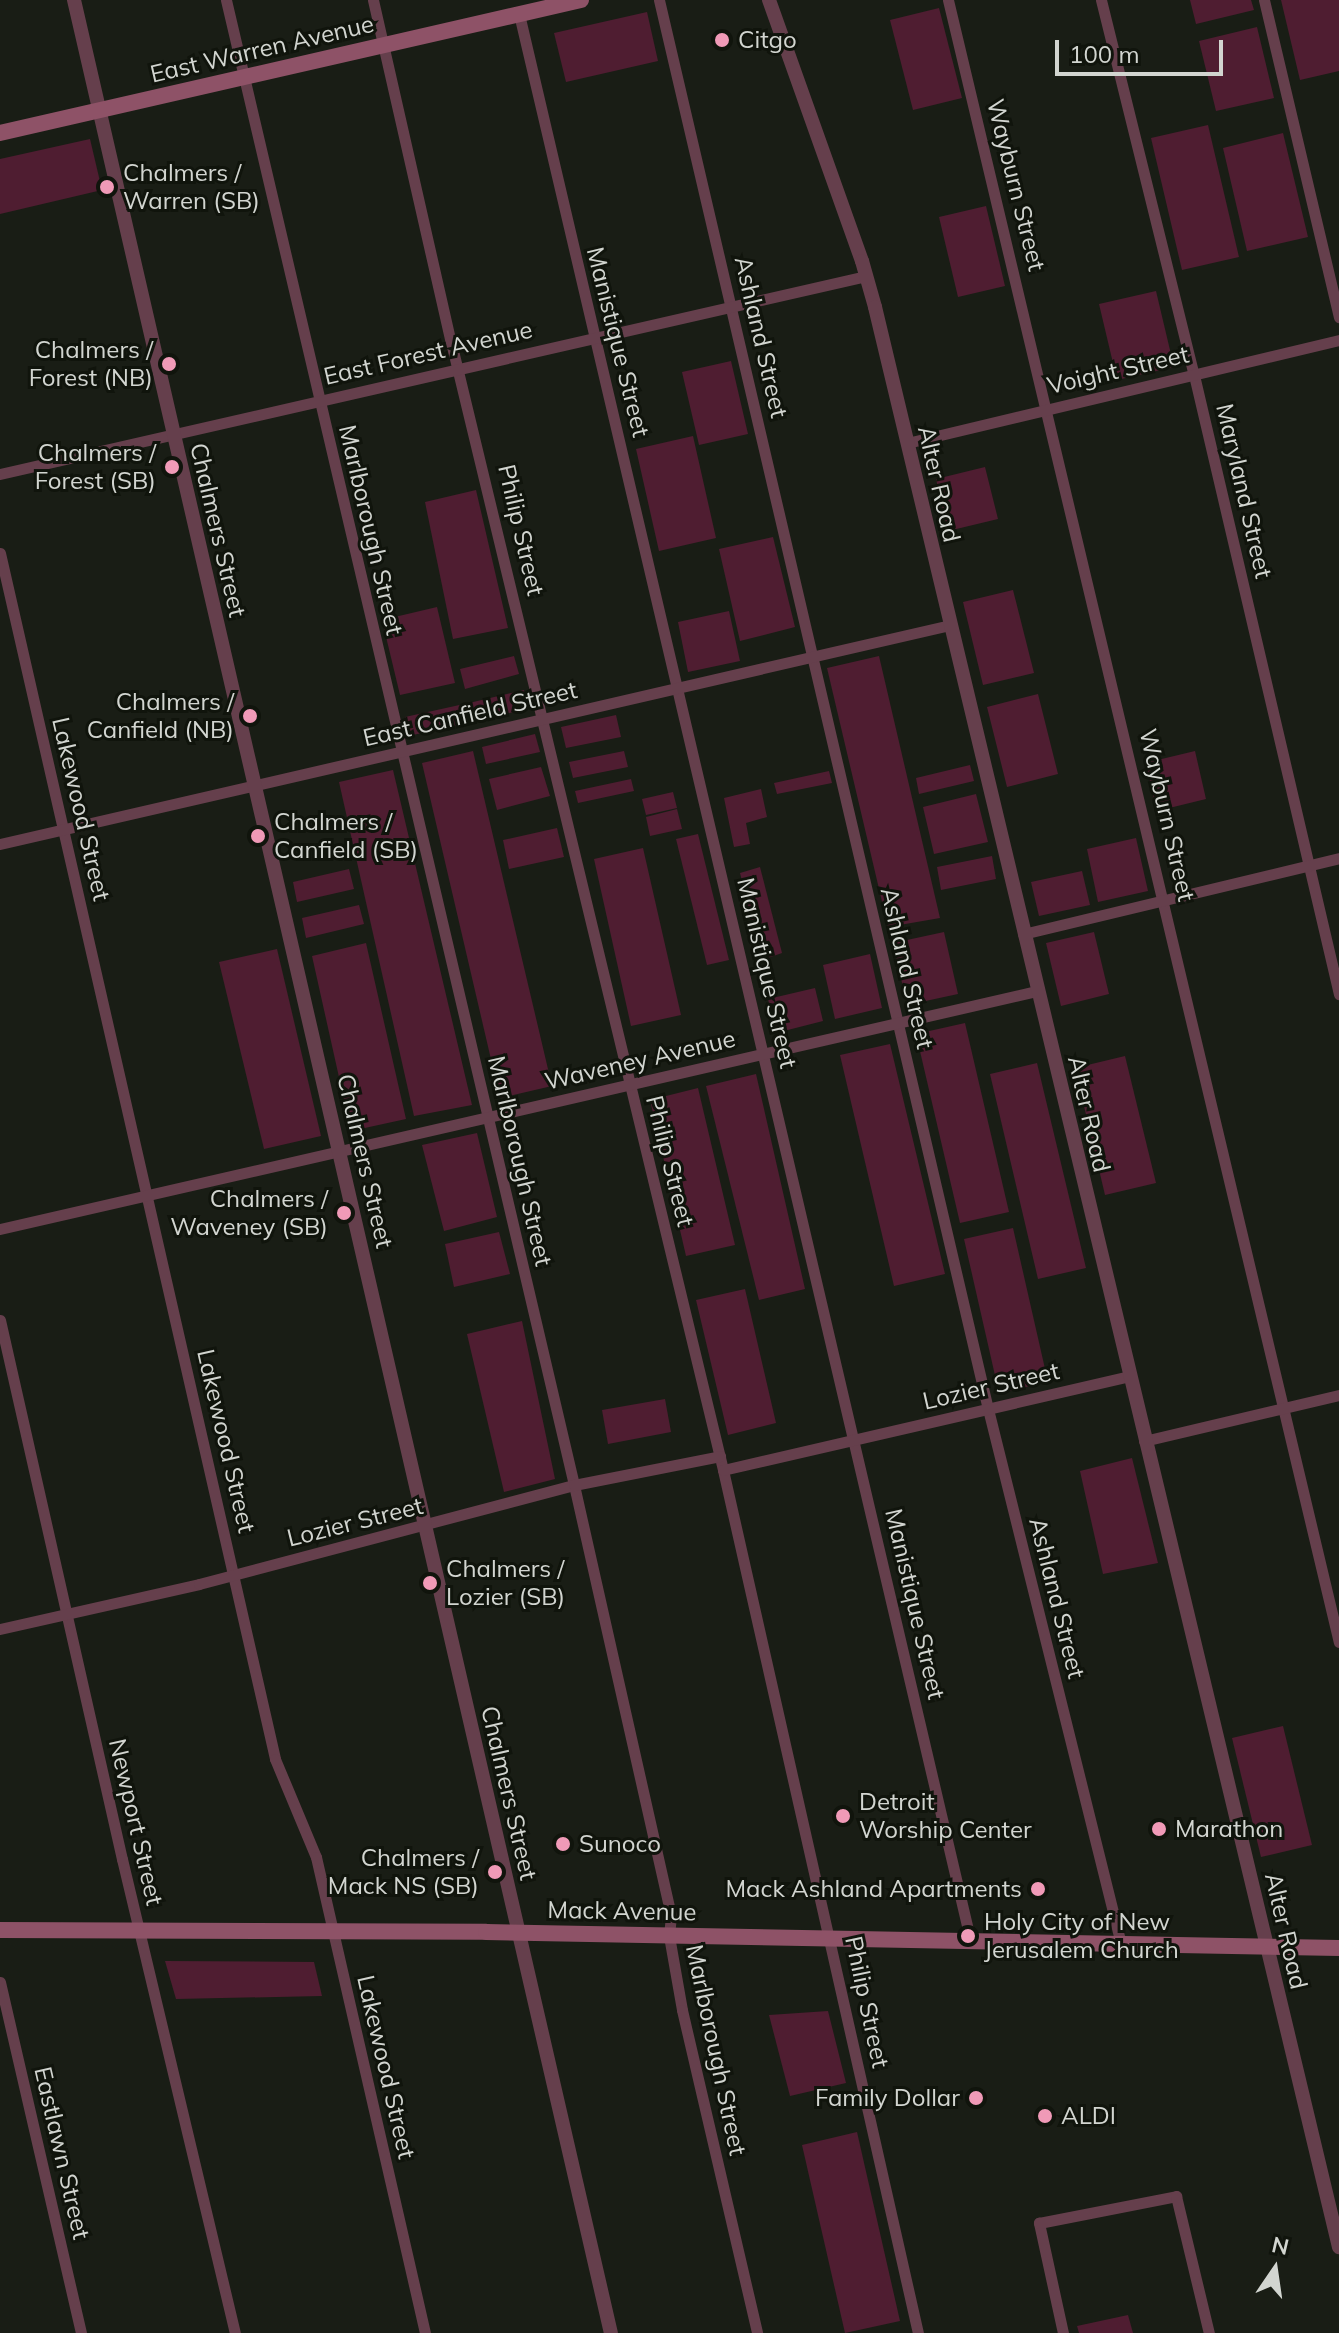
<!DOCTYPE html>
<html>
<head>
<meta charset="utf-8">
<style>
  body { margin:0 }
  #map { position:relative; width:1339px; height:2333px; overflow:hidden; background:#191d15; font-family:Mulish,sans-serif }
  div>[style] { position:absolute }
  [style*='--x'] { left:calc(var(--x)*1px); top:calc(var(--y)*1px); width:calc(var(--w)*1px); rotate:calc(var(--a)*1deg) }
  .green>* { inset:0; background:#4f1d31 }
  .minor>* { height:11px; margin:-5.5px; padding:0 5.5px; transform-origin:5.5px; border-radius:5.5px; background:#653f4c }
  .tertiary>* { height:14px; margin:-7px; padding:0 7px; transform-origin:7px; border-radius:7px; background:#653f4c }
  .secondary>* { height:16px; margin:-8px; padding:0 8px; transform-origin:8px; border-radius:8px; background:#8e5267 }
  .dots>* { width:22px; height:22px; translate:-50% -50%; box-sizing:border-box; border:4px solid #10140c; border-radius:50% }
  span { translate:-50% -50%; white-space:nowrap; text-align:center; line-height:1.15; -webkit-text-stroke:6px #10140c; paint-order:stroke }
  .poi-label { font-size:24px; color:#d2d5d0 }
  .left { translate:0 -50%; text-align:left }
  .right { translate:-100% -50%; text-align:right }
  .street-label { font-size:24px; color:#d2d5d0 }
  .north { position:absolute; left:1235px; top:2229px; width:80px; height:80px; -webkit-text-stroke:6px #10140c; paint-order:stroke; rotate:13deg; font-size:22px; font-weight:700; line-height:32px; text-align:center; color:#d2d5d0 }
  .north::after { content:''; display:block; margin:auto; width:28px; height:36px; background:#d2d5d0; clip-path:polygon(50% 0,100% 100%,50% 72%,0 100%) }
  .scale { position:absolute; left:1055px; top:40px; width:168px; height:36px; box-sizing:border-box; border:4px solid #d2d5d0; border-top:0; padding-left:10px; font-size:24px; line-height:28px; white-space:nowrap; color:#d2d5d0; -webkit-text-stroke:6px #10140c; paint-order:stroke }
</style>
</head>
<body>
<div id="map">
  <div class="green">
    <i style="clip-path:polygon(1190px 0,1251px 0,1254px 10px,1196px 24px)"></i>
    <i style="clip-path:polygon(1281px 0,1339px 0,1339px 71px,1300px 80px)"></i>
    <i style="clip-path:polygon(939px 8px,962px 98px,913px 110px,890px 20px)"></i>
    <i style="clip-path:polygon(647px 12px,658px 61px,566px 82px,554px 33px)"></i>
    <i style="clip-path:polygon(1257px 27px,1274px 98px,1216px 111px,1199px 41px)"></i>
    <i style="clip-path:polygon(1208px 125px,1239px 257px,1182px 270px,1151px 138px)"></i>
    <i style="clip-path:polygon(1283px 133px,1308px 237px,1247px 251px,1223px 148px)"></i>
    <i style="clip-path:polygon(90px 139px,102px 190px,0 214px,0 159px)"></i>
    <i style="clip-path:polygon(986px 206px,1005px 286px,958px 297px,939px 217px)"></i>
    <i style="clip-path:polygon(1156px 291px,1174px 367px,1117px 380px,1099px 304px)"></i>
    <i style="clip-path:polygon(731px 361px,748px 434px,699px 445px,682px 372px)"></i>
    <i style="clip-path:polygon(693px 436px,716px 538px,659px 551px,636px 449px)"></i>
    <i style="clip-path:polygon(985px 467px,998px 519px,948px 531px,936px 479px)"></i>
    <i style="clip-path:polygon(476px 490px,508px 628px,453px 639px,425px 502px)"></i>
    <i style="clip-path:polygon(773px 537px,795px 627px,740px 641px,719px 549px)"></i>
    <i style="clip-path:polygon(1013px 590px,1034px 673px,983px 685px,963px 602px)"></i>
    <i style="clip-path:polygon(437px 607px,455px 683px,400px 695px,382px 620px)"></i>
    <i style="clip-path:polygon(729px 611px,740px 661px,688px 672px,678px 622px)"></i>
    <i style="clip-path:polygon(514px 656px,519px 674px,465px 689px,460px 669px)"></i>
    <i style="clip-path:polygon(879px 656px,940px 918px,888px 927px,827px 668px)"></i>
    <i style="clip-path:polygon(524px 690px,528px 709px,472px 721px,469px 703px)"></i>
    <i style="clip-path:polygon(1038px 694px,1058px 774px,1007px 787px,987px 707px)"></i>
    <i style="clip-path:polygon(464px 704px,469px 723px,408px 736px,405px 717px)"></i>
    <i style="clip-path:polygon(616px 715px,621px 737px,566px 748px,561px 727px)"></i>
    <i style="clip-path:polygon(535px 734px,540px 752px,486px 764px,482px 747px)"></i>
    <i style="clip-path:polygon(473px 751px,552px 1086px,500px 1098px,422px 763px)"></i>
    <i style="clip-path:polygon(624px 751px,628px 767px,573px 778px,569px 762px)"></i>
    <i style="clip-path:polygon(1195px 751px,1206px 799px,1157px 811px,1145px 763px)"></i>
    <i style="clip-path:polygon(970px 765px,974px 781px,919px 794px,916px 778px)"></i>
    <i style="clip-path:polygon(541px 767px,550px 796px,497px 810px,489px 779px)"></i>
    <i style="clip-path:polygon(393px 770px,472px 1105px,414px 1116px,339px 782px)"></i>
    <i style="clip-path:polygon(829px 771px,832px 783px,777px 794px,774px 783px)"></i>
    <i style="clip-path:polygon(631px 779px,634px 791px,578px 803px,575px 791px)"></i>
    <i style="clip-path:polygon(761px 789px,767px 817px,746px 823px,750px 844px,734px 847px,724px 798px)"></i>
    <i style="clip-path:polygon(673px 792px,677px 808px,646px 815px,642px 799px)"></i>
    <i style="clip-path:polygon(976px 794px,988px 842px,934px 854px,923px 807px)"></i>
    <i style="clip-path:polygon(677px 809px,682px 829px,650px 836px,646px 817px)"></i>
    <i style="clip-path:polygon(557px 828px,564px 857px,509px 869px,503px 840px)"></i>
    <i style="clip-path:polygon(698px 834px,729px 960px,707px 965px,676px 839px)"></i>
    <i style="clip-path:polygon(1136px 838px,1148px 891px,1098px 902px,1087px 849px)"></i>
    <i style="clip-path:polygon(643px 848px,681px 1015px,631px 1026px,594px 859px)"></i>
    <i style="clip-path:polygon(992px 856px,996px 879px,941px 890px,937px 867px)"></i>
    <i style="clip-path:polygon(760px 867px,782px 953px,762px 960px,740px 873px)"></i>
    <i style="clip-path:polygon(349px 869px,354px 889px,297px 902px,293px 882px)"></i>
    <i style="clip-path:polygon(1082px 871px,1090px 905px,1039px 916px,1031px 882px)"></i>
    <i style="clip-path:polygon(359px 905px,364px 924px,306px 938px,302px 918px)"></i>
    <i style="clip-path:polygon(944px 932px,958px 994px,907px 1005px,893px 943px)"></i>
    <i style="clip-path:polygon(1094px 932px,1109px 994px,1061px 1006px,1046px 943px)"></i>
    <i style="clip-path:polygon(366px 943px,406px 1119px,351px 1131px,312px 956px)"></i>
    <i style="clip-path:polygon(277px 949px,321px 1136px,264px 1149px,219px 962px)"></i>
    <i style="clip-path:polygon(870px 954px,882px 1008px,835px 1019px,823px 965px)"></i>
    <i style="clip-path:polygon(815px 988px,823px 1021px,776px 1033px,768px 999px)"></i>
    <i style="clip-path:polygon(965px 1023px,1009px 1212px,960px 1223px,916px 1034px)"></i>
    <i style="clip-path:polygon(890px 1044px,945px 1274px,894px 1286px,840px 1055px)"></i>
    <i style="clip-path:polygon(1125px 1056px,1156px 1183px,1105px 1195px,1075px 1068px)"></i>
    <i style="clip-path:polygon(1037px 1063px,1086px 1268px,1038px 1279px,990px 1074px)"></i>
    <i style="clip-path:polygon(756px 1074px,805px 1289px,759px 1300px,706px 1086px)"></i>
    <i style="clip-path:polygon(698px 1088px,735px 1245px,686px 1256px,650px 1100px)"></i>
    <i style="clip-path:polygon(477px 1133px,497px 1217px,444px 1231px,422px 1145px)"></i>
    <i style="clip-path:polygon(1013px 1228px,1048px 1382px,999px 1393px,964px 1239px)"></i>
    <i style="clip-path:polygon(499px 1232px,510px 1274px,454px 1287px,445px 1244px)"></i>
    <i style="clip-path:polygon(745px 1289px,776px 1423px,728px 1435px,696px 1300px)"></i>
    <i style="clip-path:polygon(522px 1321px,555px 1479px,504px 1492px,467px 1334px)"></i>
    <i style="clip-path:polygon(665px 1399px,671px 1432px,608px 1444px,602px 1410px)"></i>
    <i style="clip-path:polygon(1132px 1458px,1158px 1563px,1103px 1574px,1080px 1471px)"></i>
    <i style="clip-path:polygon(1283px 1726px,1312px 1845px,1261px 1857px,1232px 1738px)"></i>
    <i style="clip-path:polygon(165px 1961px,314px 1962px,322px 1996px,176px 1999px)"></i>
    <i style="clip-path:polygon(828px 2011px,846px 2083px,790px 2096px,769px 2015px)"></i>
    <i style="clip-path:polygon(857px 2132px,900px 2321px,845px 2333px,802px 2145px)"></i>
    <i style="clip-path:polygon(1128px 2315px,1133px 2333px,1079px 2333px,1077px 2326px)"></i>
  </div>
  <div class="minor">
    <i style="--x:226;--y:0;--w:1525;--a:76.81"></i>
    <i style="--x:574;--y:1485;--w:442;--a:77.3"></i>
    <i style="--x:671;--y:1916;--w:20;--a:96"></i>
    <i style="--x:669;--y:1936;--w:75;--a:80"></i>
    <i style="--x:682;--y:2010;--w:332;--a:76.9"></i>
    <i style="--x:373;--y:0;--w:347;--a:77.2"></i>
    <i style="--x:450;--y:338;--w:1164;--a:76.44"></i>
    <i style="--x:723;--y:1470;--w:885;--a:77.27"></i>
    <i style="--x:659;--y:0;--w:1447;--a:76.86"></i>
    <i style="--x:988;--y:1409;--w:551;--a:76.04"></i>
    <i style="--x:948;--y:0;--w:1688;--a:76.61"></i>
    <i style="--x:1101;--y:0;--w:386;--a:76.1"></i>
    <i style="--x:1194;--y:375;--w:636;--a:76.82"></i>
    <i style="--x:1264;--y:0;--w:326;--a:76.7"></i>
    <i style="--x:519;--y:14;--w:1980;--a:76.81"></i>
    <i style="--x:907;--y:443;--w:444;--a:-13.4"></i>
    <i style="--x:0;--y:474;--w:888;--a:-12.88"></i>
    <i style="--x:0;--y:553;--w:1237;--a:77.15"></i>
    <i style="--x:275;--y:1759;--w:106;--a:67.3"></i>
    <i style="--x:316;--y:1857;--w:488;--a:77.1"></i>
    <i style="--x:0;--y:844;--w:975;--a:-12.98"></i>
    <i style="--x:1023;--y:934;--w:325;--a:-13.5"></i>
    <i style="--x:0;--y:1229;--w:1064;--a:-12.93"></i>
    <i style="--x:0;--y:1320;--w:553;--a:77.25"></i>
    <i style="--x:122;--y:1859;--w:487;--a:76.6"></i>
    <i style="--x:1144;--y:1441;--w:200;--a:-13.3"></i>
    <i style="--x:723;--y:1470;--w:417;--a:-13"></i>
    <i style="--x:0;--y:1629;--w:204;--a:-12.7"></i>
    <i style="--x:199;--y:1584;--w:388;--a:-14.8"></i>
    <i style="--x:574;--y:1485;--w:149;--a:-11.2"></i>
    <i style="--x:0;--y:1982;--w:360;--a:77"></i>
    <i style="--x:1063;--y:2333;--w:113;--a:-102.3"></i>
    <i style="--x:1039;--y:2223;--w:140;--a:-11.1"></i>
    <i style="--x:1176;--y:2196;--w:141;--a:76.5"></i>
  </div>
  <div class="tertiary">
    <i style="--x:74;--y:0;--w:2394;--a:77.04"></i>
    <i style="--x:769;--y:0;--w:277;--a:70.4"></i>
    <i style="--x:862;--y:261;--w:48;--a:74.2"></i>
    <i style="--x:875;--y:307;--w:1995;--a:76.55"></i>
  </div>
  <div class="secondary">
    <i style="--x:0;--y:133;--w:596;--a:-12.89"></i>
    <i style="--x:0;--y:1930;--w:486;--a:0.2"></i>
    <i style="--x:486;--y:1932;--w:853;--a:1.07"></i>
  </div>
  <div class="dots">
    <i style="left:722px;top:40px;background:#f09ab7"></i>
    <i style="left:107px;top:187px;background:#f09ab7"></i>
    <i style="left:169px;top:364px;background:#f09ab7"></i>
    <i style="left:172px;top:467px;background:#f09ab7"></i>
    <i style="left:250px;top:716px;background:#f09ab7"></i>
    <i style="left:258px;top:836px;background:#f09ab7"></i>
    <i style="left:344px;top:1213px;background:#f09ab7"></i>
    <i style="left:430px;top:1583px;background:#f09ab7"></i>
    <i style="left:843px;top:1816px;background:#f09ab7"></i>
    <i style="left:1159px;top:1829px;background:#f09ab7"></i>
    <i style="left:563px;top:1844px;background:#f09ab7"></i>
    <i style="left:495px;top:1872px;background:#f09ab7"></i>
    <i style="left:1038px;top:1889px;background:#f09ab7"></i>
    <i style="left:968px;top:1936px;background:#f09ab7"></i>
    <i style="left:976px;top:2098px;background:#f09ab7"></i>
    <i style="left:1045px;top:2116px;background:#f09ab7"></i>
  </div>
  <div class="poi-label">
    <span class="left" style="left:738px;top:40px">Citgo</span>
    <span class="left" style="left:123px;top:187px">Chalmers /<br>Warren (SB)</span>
    <span class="right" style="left:153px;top:364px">Chalmers /<br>Forest (NB)</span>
    <span class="right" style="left:156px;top:467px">Chalmers /<br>Forest (SB)</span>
    <span class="right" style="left:234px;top:716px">Chalmers /<br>Canfield (NB)</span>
    <span class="left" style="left:274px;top:836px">Chalmers /<br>Canfield (SB)</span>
    <span class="right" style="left:328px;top:1213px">Chalmers /<br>Waveney (SB)</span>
    <span class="left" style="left:446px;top:1583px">Chalmers /<br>Lozier (SB)</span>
    <span class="left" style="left:859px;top:1816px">Detroit<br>Worship Center</span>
    <span class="left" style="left:1175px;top:1829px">Marathon</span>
    <span class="left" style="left:579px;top:1844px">Sunoco</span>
    <span class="right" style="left:479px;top:1872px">Chalmers /<br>Mack NS (SB)</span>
    <span class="right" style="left:1022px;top:1889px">Mack Ashland Apartments</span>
    <span class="left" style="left:984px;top:1936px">Holy City of New<br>Jerusalem Church</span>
    <span class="right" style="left:960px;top:2098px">Family Dollar</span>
    <span class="left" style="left:1061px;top:2116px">ALDI</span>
  </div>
  <div class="street-label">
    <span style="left:262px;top:49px;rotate:-13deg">East Warren Avenue</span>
    <span style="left:1016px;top:185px;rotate:76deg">Wayburn Street</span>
    <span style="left:761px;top:337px;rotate:77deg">Ashland Street</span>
    <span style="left:618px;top:342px;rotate:76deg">Manistique Street</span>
    <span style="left:428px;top:353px;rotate:-13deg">East Forest Avenue</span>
    <span style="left:1118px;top:370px;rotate:-13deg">Voight Street</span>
    <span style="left:939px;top:484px;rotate:77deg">Alter Road</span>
    <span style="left:1244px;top:491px;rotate:77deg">Maryland Street</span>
    <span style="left:218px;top:530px;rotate:77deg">Chalmers Street</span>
    <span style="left:371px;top:530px;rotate:77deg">Marlborough Street</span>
    <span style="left:521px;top:530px;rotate:77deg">Philip Street</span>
    <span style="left:470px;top:714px;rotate:-13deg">East Canfield Street</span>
    <span style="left:81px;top:809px;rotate:77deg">Lakewood Street</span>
    <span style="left:1167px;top:815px;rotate:77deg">Wayburn Street</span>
    <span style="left:907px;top:968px;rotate:77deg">Ashland Street</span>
    <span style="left:767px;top:973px;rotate:77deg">Manistique Street</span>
    <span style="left:640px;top:1060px;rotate:-13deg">Waveney Avenue</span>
    <span style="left:1089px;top:1114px;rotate:77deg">Alter Road</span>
    <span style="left:365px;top:1161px;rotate:77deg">Chalmers Street</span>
    <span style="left:520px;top:1161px;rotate:77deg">Marlborough Street</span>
    <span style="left:670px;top:1161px;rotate:76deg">Philip Street</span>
    <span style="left:991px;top:1386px;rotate:-13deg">Lozier Street</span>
    <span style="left:226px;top:1441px;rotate:77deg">Lakewood Street</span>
    <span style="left:355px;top:1522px;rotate:-14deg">Lozier Street</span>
    <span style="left:1057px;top:1598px;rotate:76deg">Ashland Street</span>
    <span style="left:915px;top:1604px;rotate:77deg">Manistique Street</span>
    <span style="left:509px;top:1793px;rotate:77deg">Chalmers Street</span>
    <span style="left:136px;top:1822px;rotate:77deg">Newport Street</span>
    <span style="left:622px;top:1911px;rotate:1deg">Mack Avenue</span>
    <span style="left:1286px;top:1931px;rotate:77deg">Alter Road</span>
    <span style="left:867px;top:2002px;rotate:78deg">Philip Street</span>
    <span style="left:716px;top:2050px;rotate:78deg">Marlborough Street</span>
    <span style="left:386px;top:2067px;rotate:77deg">Lakewood Street</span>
    <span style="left:62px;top:2153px;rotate:77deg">Eastlawn Street</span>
  </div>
  <div class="north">N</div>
  <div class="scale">100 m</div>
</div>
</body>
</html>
